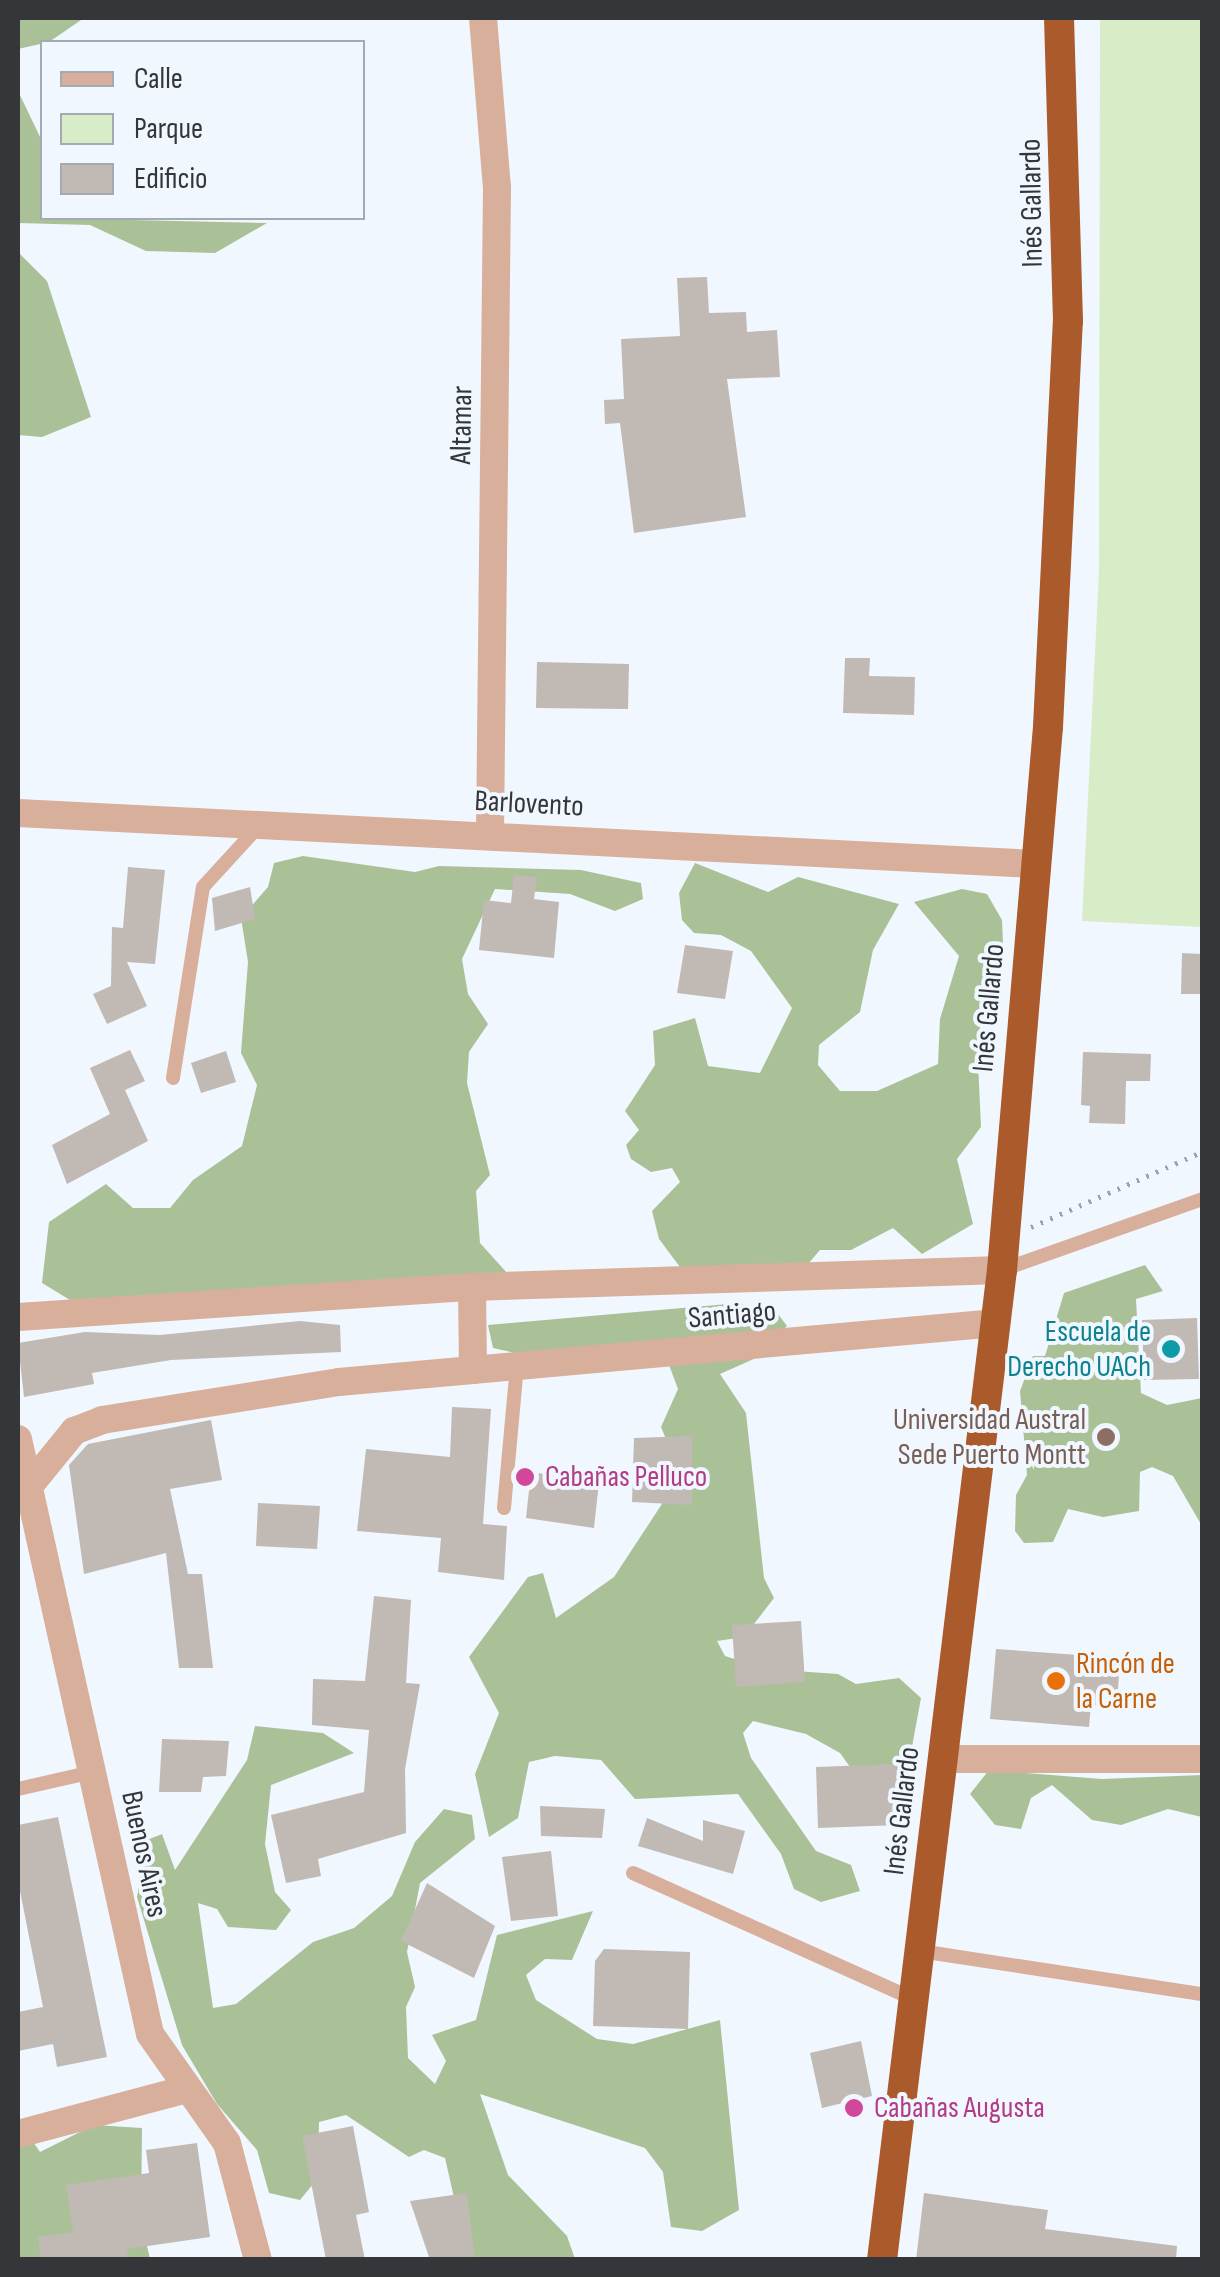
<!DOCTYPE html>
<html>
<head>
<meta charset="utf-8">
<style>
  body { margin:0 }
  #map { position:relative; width:1220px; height:2277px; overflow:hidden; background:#f1f7ff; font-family:"Sofia Sans Condensed",sans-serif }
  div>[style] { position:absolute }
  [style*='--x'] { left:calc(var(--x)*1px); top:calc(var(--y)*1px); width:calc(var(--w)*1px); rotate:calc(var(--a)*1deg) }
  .green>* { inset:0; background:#d8ecc8 }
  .forest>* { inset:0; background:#aac198 }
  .building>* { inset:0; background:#c1b9b3 }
  .path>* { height:5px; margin-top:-2.5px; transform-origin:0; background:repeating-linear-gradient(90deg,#9ea2a8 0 2.5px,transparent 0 10.5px) }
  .lane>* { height:14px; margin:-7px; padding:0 7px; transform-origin:7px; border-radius:7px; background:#d8af9b }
  .street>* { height:28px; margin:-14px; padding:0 14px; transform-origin:14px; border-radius:14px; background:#d8af9b }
  .highway>* { height:30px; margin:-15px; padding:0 15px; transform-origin:15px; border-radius:15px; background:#ab5a2c }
  .dots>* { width:28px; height:28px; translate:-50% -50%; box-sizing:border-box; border:5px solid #f1f7ff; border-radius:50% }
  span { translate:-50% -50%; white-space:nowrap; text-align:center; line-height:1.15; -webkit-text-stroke:8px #f1f7ff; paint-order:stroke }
  .street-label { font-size:30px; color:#343639 }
  .culture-label { font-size:30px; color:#0d838f }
  .right { translate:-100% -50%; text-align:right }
  .education-label { font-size:30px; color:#785e54 }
  .hotel-label { font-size:30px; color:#b23c85 }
  .left { translate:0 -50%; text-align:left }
  .food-label { font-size:30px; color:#c56008 }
  .frame { position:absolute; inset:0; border:20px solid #343639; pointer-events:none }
  .legend { position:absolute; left:40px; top:40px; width:325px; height:180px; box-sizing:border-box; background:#f1f7ff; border:2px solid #a5aab0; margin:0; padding:12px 18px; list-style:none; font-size:30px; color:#343639 }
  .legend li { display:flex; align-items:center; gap:20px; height:50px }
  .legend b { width:50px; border:2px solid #a5aab0 }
</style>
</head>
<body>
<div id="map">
  <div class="green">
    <i style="clip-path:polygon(1100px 18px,1202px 18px,1202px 927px,1082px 921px,1099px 570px)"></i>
  </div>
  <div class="forest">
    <i style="clip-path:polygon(18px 18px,84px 18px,49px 42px,18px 49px)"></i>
    <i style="clip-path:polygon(18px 91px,42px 141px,42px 218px,267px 223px,215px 253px,146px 251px,90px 225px,18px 223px)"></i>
    <i style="clip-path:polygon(18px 252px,47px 281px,91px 417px,42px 437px,18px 435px)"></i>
    <i style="clip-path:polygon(303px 856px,415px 872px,439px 866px,581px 870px,641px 883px,643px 899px,615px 911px,570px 894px,495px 889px,462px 959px,468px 994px,488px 1024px,469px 1052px,467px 1083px,490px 1175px,476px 1191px,480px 1243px,508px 1274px,70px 1300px,42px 1283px,49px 1222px,106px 1184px,133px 1208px,170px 1208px,193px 1180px,242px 1146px,257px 1085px,241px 1053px,248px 962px,241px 918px,268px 887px,274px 863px)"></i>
    <i style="clip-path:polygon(695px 863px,768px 892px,798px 877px,899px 904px,873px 950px,860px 1012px,819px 1045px,818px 1065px,840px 1091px,877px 1091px,938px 1064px,940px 1019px,959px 956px,914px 902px,962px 889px,987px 894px,1002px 920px,1003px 943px,977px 1040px,981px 1127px,957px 1159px,973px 1224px,922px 1254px,893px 1228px,851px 1250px,820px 1250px,802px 1271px,680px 1267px,659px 1239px,652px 1211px,680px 1182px,672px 1168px,651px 1172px,631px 1159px,626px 1145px,639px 1130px,625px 1111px,655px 1065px,653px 1031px,695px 1018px,708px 1066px,760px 1073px,792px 1008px,751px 951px,721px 935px,694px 933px,682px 920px,679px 893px)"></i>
    <i style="clip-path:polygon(1145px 1265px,1163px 1291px,1136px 1299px,1141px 1393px,1167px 1405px,1202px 1398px,1202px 1526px,1173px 1476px,1152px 1467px,1140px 1472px,1139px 1511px,1103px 1517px,1068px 1509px,1053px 1542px,1024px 1543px,1015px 1531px,1016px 1495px,1027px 1475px,1020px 1391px,1033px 1356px,1045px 1356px,1064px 1293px)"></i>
    <i style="clip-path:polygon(739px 1303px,778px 1314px,787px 1326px,756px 1358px,720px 1374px,746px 1413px,764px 1578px,774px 1598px,744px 1637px,717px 1641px,725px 1656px,766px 1669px,838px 1674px,856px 1684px,899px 1678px,921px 1698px,907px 1774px,882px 1782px,858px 1778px,840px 1753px,806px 1734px,753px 1721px,743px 1733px,751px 1758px,816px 1851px,851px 1865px,860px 1891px,821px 1902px,794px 1889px,781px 1854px,738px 1794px,635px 1799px,601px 1760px,555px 1756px,529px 1762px,518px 1818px,489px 1837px,475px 1774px,499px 1713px,469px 1657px,528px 1577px,543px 1573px,556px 1618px,614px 1577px,681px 1475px,661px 1427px,678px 1389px,660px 1341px,515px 1353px,493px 1348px,488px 1325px)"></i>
    <i style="clip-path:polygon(255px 1726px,323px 1733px,354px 1753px,271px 1785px,265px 1844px,275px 1892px,291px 1910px,276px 1930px,228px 1927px,217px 1909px,198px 1903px,213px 2008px,236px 2004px,313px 1942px,354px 1928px,392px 1896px,415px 1842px,444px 1809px,472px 1815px,475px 1839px,420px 1883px,407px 1952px,415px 1987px,406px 2007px,408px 2058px,435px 2084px,446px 2061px,432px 2035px,476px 2020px,497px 1935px,593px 1911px,572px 1960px,545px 1959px,526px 1975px,536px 2000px,597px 2039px,633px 2044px,720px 2020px,739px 2210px,702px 2231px,671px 2227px,663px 2172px,645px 2148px,480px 2094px,508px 2175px,567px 2236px,575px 2259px,468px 2259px,445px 2158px,424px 2150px,409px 2157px,346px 2115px,319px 2122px,318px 2178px,300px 2200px,269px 2193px,257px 2150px,217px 2104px,182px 2045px,137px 1897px,147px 1840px,162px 1834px,175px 1870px,247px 1760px)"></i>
    <i style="clip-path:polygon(989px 1770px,1102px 1779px,1202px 1775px,1202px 1817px,1168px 1809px,1121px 1825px,1092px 1820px,1052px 1785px,1031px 1798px,1021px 1829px,995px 1825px,970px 1794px)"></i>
    <i style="clip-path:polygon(18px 2120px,40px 2152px,94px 2125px,142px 2128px,141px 2219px,150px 2259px,18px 2259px)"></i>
  </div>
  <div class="building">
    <i style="clip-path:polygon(707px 277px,709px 313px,746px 312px,747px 332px,777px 330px,780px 377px,727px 379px,746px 517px,634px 533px,620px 423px,605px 424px,604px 400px,624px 399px,621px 339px,680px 336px,677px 278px)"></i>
    <i style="clip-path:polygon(845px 658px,870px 658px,869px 676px,915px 677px,914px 715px,843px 713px)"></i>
    <i style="clip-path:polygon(537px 662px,629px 664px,628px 709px,536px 708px)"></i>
    <i style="clip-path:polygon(128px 867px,165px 870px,155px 964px,127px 962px,147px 1006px,107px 1024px,93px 994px,111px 986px,112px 927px,123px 928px)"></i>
    <i style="clip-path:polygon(514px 875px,537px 877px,534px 899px,559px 902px,554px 958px,479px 950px,484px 900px,511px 903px)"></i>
    <i style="clip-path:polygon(250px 887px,255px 919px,215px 931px,212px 898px)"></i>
    <i style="clip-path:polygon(685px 945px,733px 951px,725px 999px,677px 993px)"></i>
    <i style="clip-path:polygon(1182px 953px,1202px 954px,1202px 994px,1181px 994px)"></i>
    <i style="clip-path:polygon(130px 1050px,145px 1081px,125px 1090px,148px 1141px,67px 1184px,52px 1145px,110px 1114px,90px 1068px)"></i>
    <i style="clip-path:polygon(226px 1051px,236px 1082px,201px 1093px,191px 1063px)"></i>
    <i style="clip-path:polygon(1083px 1052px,1151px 1054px,1150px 1081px,1126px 1081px,1125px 1124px,1089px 1123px,1090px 1106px,1081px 1105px)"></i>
    <i style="clip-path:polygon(1197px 1318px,1199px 1379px,1144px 1380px,1142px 1320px)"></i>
    <i style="clip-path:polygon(300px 1321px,340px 1325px,341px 1352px,171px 1360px,92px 1373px,94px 1384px,24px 1397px,18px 1343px,85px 1332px,160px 1335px)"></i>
    <i style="clip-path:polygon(452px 1407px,491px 1409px,483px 1524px,507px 1526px,504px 1580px,438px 1572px,441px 1538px,357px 1531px,366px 1449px,450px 1457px)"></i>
    <i style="clip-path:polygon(211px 1420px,222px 1480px,170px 1489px,188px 1574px,202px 1574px,213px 1668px,179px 1668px,166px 1553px,84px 1574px,69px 1465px,88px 1444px)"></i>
    <i style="clip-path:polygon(692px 1436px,692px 1505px,632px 1502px,634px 1438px)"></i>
    <i style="clip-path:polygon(531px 1472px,599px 1482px,594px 1528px,526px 1518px)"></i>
    <i style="clip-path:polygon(258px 1503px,320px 1506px,317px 1549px,256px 1546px)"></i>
    <i style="clip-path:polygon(374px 1596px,411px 1600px,406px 1683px,420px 1684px,405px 1769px,406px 1833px,318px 1859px,321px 1876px,286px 1883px,271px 1815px,364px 1792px,369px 1730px,312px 1725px,313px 1679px,365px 1681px)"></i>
    <i style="clip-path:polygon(801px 1621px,805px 1682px,736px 1687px,732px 1625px)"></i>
    <i style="clip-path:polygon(996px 1649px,1120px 1658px,1117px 1706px,1091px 1705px,1089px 1727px,990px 1719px)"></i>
    <i style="clip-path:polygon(162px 1739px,229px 1741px,226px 1776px,203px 1777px,201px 1792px,159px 1792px)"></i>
    <i style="clip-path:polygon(897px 1764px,899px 1825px,818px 1828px,816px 1767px)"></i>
    <i style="clip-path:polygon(540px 1806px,605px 1809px,602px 1838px,541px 1836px)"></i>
    <i style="clip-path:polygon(58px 1817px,107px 2057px,57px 2067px,53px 2044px,18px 2051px,18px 2012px,43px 2007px,18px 1881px,18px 1825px)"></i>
    <i style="clip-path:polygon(647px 1818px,703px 1841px,703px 1820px,745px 1831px,733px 1874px,638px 1846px)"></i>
    <i style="clip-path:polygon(551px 1851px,558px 1916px,511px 1921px,502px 1857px)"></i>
    <i style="clip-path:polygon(427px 1883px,495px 1926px,474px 1978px,401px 1941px)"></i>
    <i style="clip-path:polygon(604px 1949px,690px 1952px,688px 2029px,593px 2026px,595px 1961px)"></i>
    <i style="clip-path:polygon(861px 2041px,872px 2096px,822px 2108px,810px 2053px)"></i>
    <i style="clip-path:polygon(353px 2126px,369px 2212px,356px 2215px,365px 2260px,326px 2260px,302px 2136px)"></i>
    <i style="clip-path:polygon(197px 2143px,210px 2237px,127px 2249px,128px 2260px,41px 2260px,38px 2237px,73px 2232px,66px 2185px,149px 2173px,146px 2150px)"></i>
    <i style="clip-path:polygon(467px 2193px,475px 2260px,430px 2260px,410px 2201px)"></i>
    <i style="clip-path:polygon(924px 2193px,1048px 2210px,1045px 2229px,1177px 2246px,1176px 2260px,916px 2260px)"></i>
  </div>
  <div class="path">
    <i style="--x:1031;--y:1227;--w:187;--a:-23.7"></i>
  </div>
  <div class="lane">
    <i style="--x:173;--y:1078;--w:193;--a:-81.1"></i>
    <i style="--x:203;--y:887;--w:81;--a:-47.5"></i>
    <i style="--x:1002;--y:1270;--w:212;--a:-19.5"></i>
    <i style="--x:504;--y:1508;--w:143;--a:-84.8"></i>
    <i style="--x:18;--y:1789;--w:77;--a:-12.8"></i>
    <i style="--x:633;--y:1873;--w:308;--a:24.2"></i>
    <i style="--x:920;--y:1951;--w:285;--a:8.7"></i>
  </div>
  <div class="street">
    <i style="--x:483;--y:18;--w:170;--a:85.3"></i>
    <i style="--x:497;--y:187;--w:647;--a:90.62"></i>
    <i style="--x:18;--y:813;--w:1019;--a:2.87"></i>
    <i style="--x:472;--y:1287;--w:83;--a:89.3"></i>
    <i style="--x:18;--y:1317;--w:455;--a:-3.8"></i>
    <i style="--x:472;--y:1287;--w:530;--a:-1.84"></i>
    <i style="--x:18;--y:1439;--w:609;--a:77.49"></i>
    <i style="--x:150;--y:2034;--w:133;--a:54.8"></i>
    <i style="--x:227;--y:2143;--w:121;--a:75.2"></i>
    <i style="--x:30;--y:1485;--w:70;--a:-50.8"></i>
    <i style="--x:74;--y:1431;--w:30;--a:-21"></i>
    <i style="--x:102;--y:1420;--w:240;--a:-9.1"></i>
    <i style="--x:339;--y:1382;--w:660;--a:-5.13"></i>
    <i style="--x:943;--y:1759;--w:259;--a:0"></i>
    <i style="--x:18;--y:2134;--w:175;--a:-14.9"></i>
  </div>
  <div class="highway">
    <i style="--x:882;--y:2260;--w:997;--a:-83.09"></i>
    <i style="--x:1002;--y:1270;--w:545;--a:-85.16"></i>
    <i style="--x:1048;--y:727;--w:406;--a:-87.2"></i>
    <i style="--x:1068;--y:321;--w:303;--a:-91.7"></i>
  </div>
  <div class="dots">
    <i style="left:1171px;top:1349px;background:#0f9aa8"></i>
    <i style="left:1106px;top:1437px;background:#8d6e63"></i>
    <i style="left:525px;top:1477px;background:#d1479c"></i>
    <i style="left:1056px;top:1681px;background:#e8710a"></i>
    <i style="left:854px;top:2108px;background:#d1479c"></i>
  </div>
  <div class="street-label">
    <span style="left:1032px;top:203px;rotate:-91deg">Inés Gallardo</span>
    <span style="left:462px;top:425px;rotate:-89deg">Altamar</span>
    <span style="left:529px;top:804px;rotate:3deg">Barlovento</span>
    <span style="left:989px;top:1008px;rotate:-85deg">Inés Gallardo</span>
    <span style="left:732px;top:1315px;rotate:-5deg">Santiago</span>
    <span style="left:902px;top:1811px;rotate:-83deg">Inés Gallardo</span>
    <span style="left:144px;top:1854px;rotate:78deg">Buenos Aires</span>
  </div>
  <div class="culture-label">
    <span class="right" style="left:1151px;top:1349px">Escuela de<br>Derecho UACh</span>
  </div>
  <div class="education-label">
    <span class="right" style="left:1086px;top:1437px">Universidad Austral<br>Sede Puerto Montt</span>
  </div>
  <div class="hotel-label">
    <span class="left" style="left:545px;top:1477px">Cabañas Pelluco</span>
    <span class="left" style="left:874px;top:2108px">Cabañas Augusta</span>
  </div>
  <div class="food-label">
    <span class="left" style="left:1076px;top:1681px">Rincón de<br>la Carne</span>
  </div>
  <div class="frame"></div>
  <ul class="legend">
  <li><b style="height:12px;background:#d8af9b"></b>Calle</li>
  <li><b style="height:28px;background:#d8ecc8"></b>Parque</li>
  <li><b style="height:28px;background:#c1b9b3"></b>Edificio</li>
  </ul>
</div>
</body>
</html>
